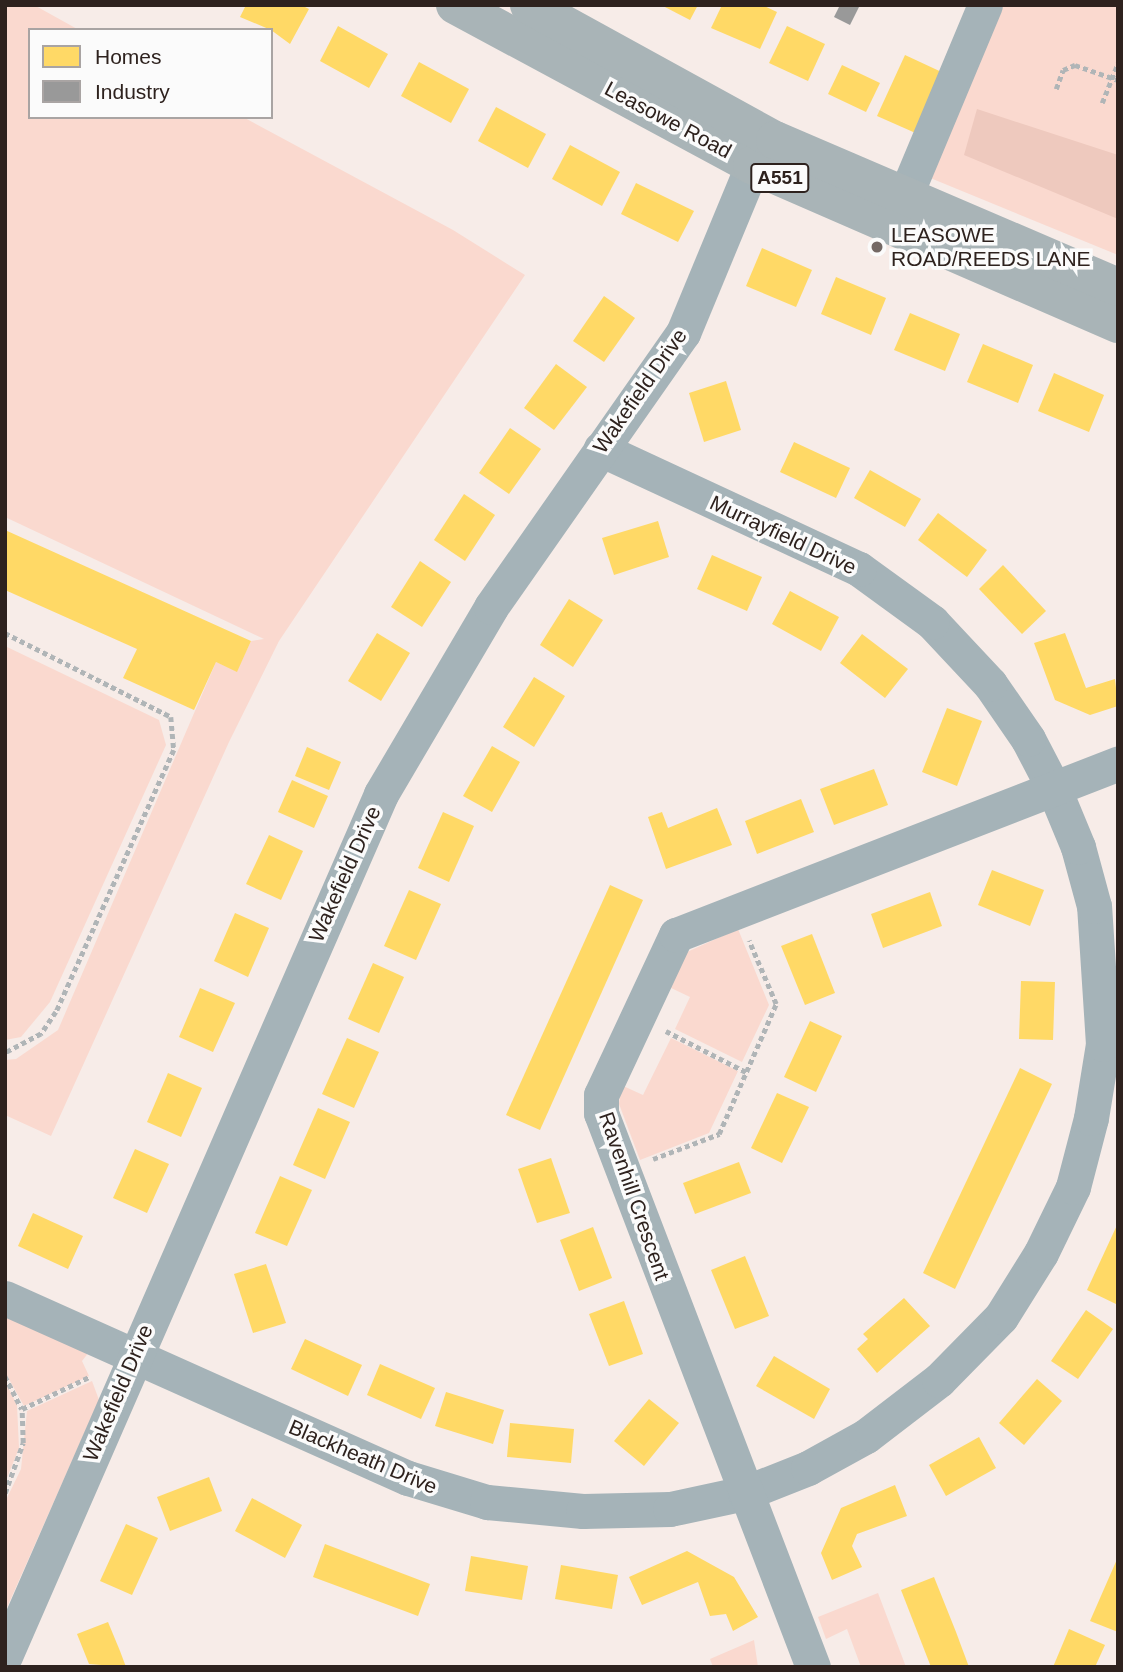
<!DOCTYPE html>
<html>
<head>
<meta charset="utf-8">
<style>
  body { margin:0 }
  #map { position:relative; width:1123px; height:1672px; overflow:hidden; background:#f7ece8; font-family:Arial,sans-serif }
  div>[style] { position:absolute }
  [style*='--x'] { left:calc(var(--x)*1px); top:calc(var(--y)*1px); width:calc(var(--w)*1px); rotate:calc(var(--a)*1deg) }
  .green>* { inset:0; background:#fad9cf }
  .forest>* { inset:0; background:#eec9be }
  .homes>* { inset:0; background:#ffd966 }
  .industry>* { inset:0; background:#999 }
  .path>* { height:4.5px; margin-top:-2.25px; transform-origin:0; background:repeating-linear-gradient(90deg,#b0b5b7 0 5px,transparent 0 8.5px) }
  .minor>* { height:35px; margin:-17.5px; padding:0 17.5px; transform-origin:17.5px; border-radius:17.5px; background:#a5b3b8 }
  .major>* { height:38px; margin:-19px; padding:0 19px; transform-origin:19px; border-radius:19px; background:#a9b4b7 }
  .dots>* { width:19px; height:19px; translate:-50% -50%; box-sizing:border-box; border:4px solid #fbfbfb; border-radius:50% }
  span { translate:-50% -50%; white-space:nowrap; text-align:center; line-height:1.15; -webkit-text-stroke:7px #fbfbfb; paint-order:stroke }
  .shield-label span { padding:2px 5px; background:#fbfbfb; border:2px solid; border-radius:5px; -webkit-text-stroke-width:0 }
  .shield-label { font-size:19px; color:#2e221e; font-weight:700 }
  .street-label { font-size:21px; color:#2e221e }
  .poi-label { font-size:21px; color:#2e221e }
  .left { translate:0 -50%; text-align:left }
  .frame { position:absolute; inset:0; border:7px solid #2e221e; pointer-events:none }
  .legend { position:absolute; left:28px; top:28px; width:245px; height:91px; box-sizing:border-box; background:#fbfbfb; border:2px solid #a9a4a3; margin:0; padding:9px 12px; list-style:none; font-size:21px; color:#2e221e }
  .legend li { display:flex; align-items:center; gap:14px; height:35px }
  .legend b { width:35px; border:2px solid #a9a4a3 }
</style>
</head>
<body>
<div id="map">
  <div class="green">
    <i style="clip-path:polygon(5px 5px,34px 5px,79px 30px,30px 30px,30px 117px,243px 117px,453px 230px,525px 275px,279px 641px,229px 742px,51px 1136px,5px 1115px,5px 1060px,16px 1059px,58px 1030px,216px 662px,237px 671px,251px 641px,264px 639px,5px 517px)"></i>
    <i style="clip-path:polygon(975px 5px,1118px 5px,1118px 255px,906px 168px)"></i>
    <i style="clip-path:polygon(5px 646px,159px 720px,166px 745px,50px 1002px,21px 1037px,5px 1040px)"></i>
    <i style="clip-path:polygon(738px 929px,769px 1005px,742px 1062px,675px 1029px,690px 997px,669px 987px,687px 952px)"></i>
    <i style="clip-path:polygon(671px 1038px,738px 1071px,709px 1133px,640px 1160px,619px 1104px,621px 1085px,643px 1095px)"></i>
    <i style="clip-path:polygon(5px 1313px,89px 1352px,82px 1361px,89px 1376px,24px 1406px,5px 1372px)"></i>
    <i style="clip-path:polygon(5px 1381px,17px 1405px,19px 1448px,5px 1483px)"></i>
    <i style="clip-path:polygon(92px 1381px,99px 1400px,5px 1612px,5px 1502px,21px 1469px,27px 1411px)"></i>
    <i style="clip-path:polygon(878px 1593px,906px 1667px,861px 1667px,847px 1629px,826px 1639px,818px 1617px)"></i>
    <i style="clip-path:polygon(754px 1640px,758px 1667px,713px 1667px,710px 1659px)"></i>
  </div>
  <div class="forest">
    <i style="clip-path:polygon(977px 109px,1118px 155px,1118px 219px,964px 155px)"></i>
  </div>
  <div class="homes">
    <i style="clip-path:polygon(246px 5px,301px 5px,309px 9px,290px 44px,271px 30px,240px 17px)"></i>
    <i style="clip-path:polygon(661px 5px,698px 5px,690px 20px)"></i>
    <i style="clip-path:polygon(722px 5px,762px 5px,777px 12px,760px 49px,711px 28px)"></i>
    <i style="clip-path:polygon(338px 26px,388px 54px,369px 88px,320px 61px)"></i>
    <i style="clip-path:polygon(787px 26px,825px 44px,808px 81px,769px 63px)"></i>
    <i style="clip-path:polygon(905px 55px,948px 75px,920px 135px,877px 116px)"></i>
    <i style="clip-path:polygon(419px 62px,469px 89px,451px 123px,401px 96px)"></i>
    <i style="clip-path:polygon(842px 65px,880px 83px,866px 112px,828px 94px)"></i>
    <i style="clip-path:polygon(496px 107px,546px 134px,528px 168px,478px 141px)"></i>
    <i style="clip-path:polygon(570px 145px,620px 172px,602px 206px,552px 179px)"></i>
    <i style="clip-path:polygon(636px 183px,694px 211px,678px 242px,621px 214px)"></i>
    <i style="clip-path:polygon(762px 248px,812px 270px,796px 307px,746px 286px)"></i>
    <i style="clip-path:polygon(836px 277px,886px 298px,871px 335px,821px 314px)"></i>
    <i style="clip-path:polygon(604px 296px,635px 318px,604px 362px,573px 341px)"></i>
    <i style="clip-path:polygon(910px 313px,960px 334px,945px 371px,894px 350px)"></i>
    <i style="clip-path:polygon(983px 344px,1033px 365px,1018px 403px,967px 382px)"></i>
    <i style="clip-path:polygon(556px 364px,587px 387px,554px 430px,524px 408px)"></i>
    <i style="clip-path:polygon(1054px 373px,1104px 395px,1089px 432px,1038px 411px)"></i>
    <i style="clip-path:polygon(726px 381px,741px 430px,704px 442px,689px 393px)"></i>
    <i style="clip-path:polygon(510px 428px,541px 449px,509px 494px,479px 473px)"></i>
    <i style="clip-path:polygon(794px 442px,850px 468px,836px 498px,780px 472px)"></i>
    <i style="clip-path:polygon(870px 470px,921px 499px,905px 527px,854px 498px)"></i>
    <i style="clip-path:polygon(464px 494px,495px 515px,465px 561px,434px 540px)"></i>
    <i style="clip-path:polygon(938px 513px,987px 550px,967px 577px,918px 540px)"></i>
    <i style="clip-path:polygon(658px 521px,669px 557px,614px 575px,602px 538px)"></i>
    <i style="clip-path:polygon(5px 530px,251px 641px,237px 672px,216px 662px,194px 710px,123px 678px,137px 649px,5px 590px)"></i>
    <i style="clip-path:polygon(712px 555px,762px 577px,747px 611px,697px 589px)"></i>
    <i style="clip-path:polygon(420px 561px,451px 582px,422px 627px,391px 607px)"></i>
    <i style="clip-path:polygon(1003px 565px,1046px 611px,1022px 634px,979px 589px)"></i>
    <i style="clip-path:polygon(790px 591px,839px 617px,821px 651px,772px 624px)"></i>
    <i style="clip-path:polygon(569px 599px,603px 620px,573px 667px,540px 645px)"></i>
    <i style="clip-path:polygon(377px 633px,410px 653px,381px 701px,348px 681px)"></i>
    <i style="clip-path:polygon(1065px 633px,1086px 688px,1115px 679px,1118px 706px,1090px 715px,1055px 700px,1034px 643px)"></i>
    <i style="clip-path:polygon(862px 634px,908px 669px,885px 698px,840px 663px)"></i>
    <i style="clip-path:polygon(534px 677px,565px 696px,534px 747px,503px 727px)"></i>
    <i style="clip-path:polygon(947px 708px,982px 721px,957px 786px,922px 772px)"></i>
    <i style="clip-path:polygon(492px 746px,520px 762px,492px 812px,463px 796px)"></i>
    <i style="clip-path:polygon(307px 747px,341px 762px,329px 790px,295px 776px)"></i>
    <i style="clip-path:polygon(874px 769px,888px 805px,834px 825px,820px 789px)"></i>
    <i style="clip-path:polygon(292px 780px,328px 796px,314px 828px,278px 812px)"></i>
    <i style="clip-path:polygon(801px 799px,814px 832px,757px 854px,745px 821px)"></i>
    <i style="clip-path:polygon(717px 808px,732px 845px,666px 869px,648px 817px,662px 812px,668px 828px)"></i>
    <i style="clip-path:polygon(443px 812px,474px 826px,449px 882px,418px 868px)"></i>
    <i style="clip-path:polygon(269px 835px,303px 851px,281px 900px,246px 884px)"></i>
    <i style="clip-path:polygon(992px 870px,1044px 890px,1030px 926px,978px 905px)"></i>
    <i style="clip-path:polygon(610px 885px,643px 900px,540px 1130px,506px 1115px)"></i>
    <i style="clip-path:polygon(409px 890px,441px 904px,416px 960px,384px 946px)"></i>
    <i style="clip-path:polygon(930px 892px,942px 926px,883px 948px,871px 914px)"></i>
    <i style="clip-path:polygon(235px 913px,269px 928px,248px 977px,214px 961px)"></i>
    <i style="clip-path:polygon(812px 934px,835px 993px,805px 1005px,781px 946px)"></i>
    <i style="clip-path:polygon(373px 963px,404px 977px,379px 1033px,348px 1019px)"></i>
    <i style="clip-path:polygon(1021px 981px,1055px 982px,1053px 1040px,1019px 1039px)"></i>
    <i style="clip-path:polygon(200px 988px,235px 1003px,213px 1052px,179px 1037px)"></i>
    <i style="clip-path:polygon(810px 1021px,842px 1036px,816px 1092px,784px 1077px)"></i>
    <i style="clip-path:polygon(347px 1038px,379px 1052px,354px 1108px,322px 1094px)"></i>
    <i style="clip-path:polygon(1020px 1068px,1052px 1084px,955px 1289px,923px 1273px)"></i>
    <i style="clip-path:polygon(168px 1073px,202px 1088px,181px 1137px,147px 1122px)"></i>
    <i style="clip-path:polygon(777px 1093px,809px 1107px,782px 1163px,751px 1148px)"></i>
    <i style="clip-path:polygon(318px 1108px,350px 1122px,325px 1179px,293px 1165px)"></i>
    <i style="clip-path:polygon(135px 1149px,169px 1164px,147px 1213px,113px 1198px)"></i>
    <i style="clip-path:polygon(551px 1158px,570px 1213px,537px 1223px,518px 1169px)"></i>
    <i style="clip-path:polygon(739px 1162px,751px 1193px,695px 1214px,683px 1183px)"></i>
    <i style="clip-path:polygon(280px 1176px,312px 1190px,287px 1246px,255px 1233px)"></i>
    <i style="clip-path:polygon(33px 1213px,83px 1236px,68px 1269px,18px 1246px)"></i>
    <i style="clip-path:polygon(1118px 1223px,1118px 1305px,1087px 1290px)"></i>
    <i style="clip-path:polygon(593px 1227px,612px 1278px,579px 1291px,560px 1240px)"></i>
    <i style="clip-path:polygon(745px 1256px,769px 1316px,735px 1329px,711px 1270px)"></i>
    <i style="clip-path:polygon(266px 1264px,286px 1323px,253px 1333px,234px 1274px)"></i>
    <i style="clip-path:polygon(904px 1298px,930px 1326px,877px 1373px,857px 1349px,868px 1339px,863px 1334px)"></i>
    <i style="clip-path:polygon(624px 1301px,643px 1354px,609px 1366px,589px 1314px)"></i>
    <i style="clip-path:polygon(1086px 1310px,1113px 1329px,1078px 1379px,1051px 1361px)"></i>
    <i style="clip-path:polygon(305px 1339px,362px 1365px,348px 1396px,291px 1369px)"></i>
    <i style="clip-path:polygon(774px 1356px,830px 1389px,814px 1419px,756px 1386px)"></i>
    <i style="clip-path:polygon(380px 1364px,435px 1388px,421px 1419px,367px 1395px)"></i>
    <i style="clip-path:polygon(1037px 1379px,1062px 1401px,1024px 1445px,999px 1423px)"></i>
    <i style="clip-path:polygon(446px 1392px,504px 1410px,493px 1444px,435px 1426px)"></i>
    <i style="clip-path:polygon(649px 1399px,679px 1423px,644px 1466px,614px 1441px)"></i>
    <i style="clip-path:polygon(510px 1423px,574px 1429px,571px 1463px,507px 1457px)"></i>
    <i style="clip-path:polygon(979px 1437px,996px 1468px,946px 1496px,929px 1465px)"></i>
    <i style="clip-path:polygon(209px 1477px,222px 1511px,170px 1531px,157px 1497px)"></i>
    <i style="clip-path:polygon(895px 1485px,907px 1516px,857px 1534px,852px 1546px,862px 1567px,832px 1580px,821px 1553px,841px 1508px)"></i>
    <i style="clip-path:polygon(252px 1498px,302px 1525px,285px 1558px,235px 1531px)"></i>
    <i style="clip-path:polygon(126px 1524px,158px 1538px,132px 1595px,100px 1581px)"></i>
    <i style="clip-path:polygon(325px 1544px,430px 1584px,418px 1616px,313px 1577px)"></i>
    <i style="clip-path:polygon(687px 1551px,734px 1577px,758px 1617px,733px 1631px,726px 1614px,710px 1616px,698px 1582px,642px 1605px,629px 1577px)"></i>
    <i style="clip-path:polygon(471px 1556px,528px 1566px,522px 1600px,465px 1591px)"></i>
    <i style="clip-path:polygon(1118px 1557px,1118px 1632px,1090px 1621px)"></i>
    <i style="clip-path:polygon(561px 1565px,618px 1575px,612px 1609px,555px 1599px)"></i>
    <i style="clip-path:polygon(934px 1577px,956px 1632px,969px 1667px,931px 1667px,901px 1590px)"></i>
    <i style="clip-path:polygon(108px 1622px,120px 1651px,126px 1667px,89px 1664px,77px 1634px)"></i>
    <i style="clip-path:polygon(1069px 1629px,1105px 1645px,1095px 1667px,1053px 1667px)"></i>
  </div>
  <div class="industry">
    <i style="clip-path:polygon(840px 5px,860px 5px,850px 25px,834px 17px)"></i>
  </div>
  <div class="path">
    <i style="--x:1056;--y:89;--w:20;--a:-70"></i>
    <i style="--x:1063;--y:70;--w:13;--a:-23"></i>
    <i style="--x:1075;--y:65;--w:46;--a:19.2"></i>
    <i style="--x:1102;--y:103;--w:43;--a:-68.2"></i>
    <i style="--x:5;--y:633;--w:186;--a:26.8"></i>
    <i style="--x:171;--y:717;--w:33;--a:85"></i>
    <i style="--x:174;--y:750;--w:287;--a:114.2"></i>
    <i style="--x:56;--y:1012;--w:27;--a:124"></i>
    <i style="--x:41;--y:1034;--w:41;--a:152.2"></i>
    <i style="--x:666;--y:1031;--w:90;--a:27.1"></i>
    <i style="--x:653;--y:1159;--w:71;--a:-20.7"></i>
    <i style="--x:719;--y:1134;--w:142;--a:-66.3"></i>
    <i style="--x:776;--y:1004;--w:69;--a:-113.2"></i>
    <i style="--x:5;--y:1376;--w:37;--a:63"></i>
    <i style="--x:5;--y:1493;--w:53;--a:-70.2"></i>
    <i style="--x:23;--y:1443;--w:34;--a:-92"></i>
    <i style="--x:22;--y:1409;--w:76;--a:-25.6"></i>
  </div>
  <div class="minor">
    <i style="--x:895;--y:220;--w:233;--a:-67.3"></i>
    <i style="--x:5;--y:1298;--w:441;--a:24.1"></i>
    <i style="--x:408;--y:1478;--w:83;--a:16.9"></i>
    <i style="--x:487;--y:1502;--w:96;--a:5.4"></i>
    <i style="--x:583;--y:1511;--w:87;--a:-1.3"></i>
    <i style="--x:670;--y:1509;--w:77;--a:-12"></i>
    <i style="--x:745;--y:1493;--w:68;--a:-21.6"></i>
    <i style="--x:808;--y:1468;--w:66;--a:-28.9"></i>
    <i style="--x:866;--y:1436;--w:92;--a:-37.5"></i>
    <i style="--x:939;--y:1380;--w:88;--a:-45.5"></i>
    <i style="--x:1001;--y:1317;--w:75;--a:-58"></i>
    <i style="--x:1041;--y:1253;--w:73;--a:-64.1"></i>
    <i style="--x:1073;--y:1187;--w:71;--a:-75.4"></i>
    <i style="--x:1091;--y:1118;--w:75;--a:-80.8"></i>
    <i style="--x:1103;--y:1044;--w:138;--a:-93.7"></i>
    <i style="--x:1094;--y:906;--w:61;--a:-105.2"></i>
    <i style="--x:1078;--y:847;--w:63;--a:-112.5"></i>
    <i style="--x:1054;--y:789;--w:56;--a:-117.5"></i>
    <i style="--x:1028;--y:739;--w:67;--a:-124.6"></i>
    <i style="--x:990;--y:684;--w:85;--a:-133.1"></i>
    <i style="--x:932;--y:622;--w:90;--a:-144"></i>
    <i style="--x:859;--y:569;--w:285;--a:-155.1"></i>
    <i style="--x:5;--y:1656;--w:940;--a:-66.43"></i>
    <i style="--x:381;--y:794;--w:217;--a:-59.5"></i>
    <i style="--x:491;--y:607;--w:335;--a:-55"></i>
    <i style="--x:683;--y:333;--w:209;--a:-67.5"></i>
    <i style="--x:813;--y:1667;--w:593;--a:-110.94"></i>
    <i style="--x:601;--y:1113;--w:18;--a:-90"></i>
    <i style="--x:601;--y:1095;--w:177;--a:-64.9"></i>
    <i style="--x:676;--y:935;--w:474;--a:-21.2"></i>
  </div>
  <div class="major">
    <i style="--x:455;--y:5;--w:337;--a:28.3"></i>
    <i style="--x:752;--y:165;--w:399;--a:23.5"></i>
    <i style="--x:529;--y:5;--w:281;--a:28.8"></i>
    <i style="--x:775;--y:140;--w:373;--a:23.2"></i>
  </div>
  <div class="dots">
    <i style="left:877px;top:247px;background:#746965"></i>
  </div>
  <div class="shield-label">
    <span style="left:780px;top:178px">A551</span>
  </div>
  <div class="street-label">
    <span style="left:668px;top:120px;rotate:28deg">Leasowe Road</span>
    <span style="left:640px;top:391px;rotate:-55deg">Wakefield Drive</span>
    <span style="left:783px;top:535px;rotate:25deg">Murrayfield Drive</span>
    <span style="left:345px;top:874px;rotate:-66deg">Wakefield Drive</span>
    <span style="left:634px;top:1196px;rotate:71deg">Ravenhill Crescent</span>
    <span style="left:118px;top:1393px;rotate:-67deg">Wakefield Drive</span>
    <span style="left:363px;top:1457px;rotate:23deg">Blackheath Drive</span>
  </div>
  <div class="poi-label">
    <span class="left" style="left:891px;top:247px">LEASOWE<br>ROAD/REEDS LANE</span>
  </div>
  <div class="frame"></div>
  <ul class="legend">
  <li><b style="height:19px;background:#ffd966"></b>Homes</li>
  <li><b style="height:19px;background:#999"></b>Industry</li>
  </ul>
</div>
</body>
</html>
